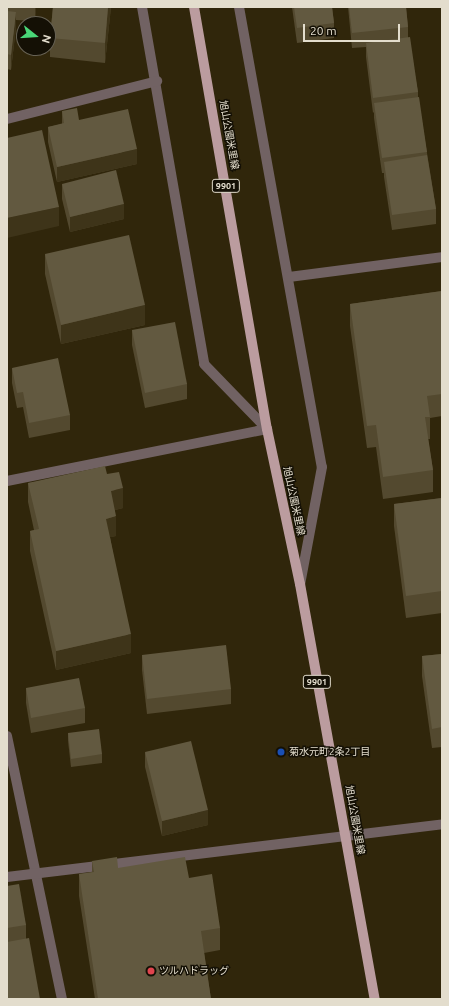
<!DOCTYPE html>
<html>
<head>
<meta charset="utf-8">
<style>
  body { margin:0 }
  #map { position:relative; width:449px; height:1006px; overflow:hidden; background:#30260b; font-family:Ubuntu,"Noto Sans JP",sans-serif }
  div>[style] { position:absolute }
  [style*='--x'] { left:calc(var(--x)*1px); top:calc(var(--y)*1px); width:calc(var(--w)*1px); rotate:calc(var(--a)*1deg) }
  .minor>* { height:10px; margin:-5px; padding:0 5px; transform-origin:5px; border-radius:5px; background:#716263 }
  .primary>* { height:10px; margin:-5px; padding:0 5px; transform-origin:5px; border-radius:5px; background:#bb9c9f }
  .wall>* { inset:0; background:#53492f }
  .shaded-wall>* { inset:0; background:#3e3419 }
  .building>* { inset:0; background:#625940 }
  .dots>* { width:11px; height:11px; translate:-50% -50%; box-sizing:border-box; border:2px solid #141005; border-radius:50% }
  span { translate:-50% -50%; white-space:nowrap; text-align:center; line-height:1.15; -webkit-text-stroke:3px #141005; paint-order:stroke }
  .shield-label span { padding:1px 3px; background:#141005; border:1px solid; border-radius:3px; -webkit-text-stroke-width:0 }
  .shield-label { font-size:9px; color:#e3ddcd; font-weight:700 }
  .street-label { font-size:10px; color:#e3ddcd }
  .poi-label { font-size:10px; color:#e3ddcd }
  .left { translate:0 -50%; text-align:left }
  .frame { position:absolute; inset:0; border:8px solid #e3ddcd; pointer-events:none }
  .north { position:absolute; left:16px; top:16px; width:40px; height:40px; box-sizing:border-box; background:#141005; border:1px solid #676255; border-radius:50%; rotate:107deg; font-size:11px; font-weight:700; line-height:16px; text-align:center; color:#e3ddcd }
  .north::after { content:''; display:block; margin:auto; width:14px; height:18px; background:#49d778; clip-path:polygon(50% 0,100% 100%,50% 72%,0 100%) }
  .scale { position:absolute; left:303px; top:24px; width:97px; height:18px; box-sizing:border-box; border:2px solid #e3ddcd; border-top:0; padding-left:5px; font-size:12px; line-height:14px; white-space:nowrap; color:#e3ddcd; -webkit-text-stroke:3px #141005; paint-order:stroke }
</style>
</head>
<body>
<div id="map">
  <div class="minor">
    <i style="--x:142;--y:7;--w:362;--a:80.1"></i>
    <i style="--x:204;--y:364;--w:91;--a:45.9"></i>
    <i style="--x:239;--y:7;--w:467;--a:79.8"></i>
    <i style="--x:322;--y:467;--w:119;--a:100.6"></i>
    <i style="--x:7;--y:119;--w:155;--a:-14.2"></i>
    <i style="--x:289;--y:277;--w:154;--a:-7.4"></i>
    <i style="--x:7;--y:481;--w:265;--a:-11.3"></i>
    <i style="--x:7;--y:736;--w:269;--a:78.2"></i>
    <i style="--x:7;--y:877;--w:438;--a:-6.9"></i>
  </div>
  <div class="primary">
    <i style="--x:194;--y:7;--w:428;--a:80.2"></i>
    <i style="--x:267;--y:429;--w:158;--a:78"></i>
    <i style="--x:300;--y:584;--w:422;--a:79.8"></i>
  </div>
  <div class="wall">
    <i style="clip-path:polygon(7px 7px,36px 7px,35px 21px,16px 20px,16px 27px,11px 70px,7px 69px)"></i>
    <i style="clip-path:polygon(53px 7px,111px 7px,105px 63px,50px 57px,50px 38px)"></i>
    <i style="clip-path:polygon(292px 7px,332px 7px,334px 23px,334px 38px,297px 43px)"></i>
    <i style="clip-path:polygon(348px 7px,406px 7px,408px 27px,408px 37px,418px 92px,418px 97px,436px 209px,436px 224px,392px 230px,384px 177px,384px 173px,382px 173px,374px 118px,374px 112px,373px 113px,366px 57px,366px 47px,352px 48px)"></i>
    <i style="clip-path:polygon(62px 111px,79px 120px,137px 164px,57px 182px,48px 142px,48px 127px,62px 124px)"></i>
    <i style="clip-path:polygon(62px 184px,124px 219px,70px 232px,62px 199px)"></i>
    <i style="clip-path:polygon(45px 254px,145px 325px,61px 344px,45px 274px)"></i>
    <i style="clip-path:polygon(442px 291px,442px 416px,430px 418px,430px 439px,428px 439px,433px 470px,433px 492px,383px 499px,376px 447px,367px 448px,350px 326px,350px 304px)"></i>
    <i style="clip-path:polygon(132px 330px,187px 384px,187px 399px,145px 408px,132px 345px)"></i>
    <i style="clip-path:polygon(12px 368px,70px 415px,70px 430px,29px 438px,23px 407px,17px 408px,12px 383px)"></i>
    <i style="clip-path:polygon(107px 474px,123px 508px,115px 510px,116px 536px,110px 537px,131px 653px,56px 670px,30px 551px,30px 531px,34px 530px,28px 502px,28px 483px)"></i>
    <i style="clip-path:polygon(442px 498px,442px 613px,406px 618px,394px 526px,394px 504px)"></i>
    <i style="clip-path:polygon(442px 654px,442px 747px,432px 748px,422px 676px,422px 656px)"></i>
    <i style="clip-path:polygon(142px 655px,231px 689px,231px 704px,147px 714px,142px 670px)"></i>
    <i style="clip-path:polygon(26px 688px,85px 708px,85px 723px,31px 733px,26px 703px)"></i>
    <i style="clip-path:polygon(68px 733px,102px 754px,102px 763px,71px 767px,68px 741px)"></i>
    <i style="clip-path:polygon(145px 752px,208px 825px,162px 836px,145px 767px)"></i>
    <i style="clip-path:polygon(92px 861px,118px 868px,189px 878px,220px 928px,220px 950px,204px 953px,211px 999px,95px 999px,79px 896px,79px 874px,92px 872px)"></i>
    <i style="clip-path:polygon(7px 886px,26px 925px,26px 939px,7px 999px)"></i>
  </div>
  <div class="shaded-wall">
    <i style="clip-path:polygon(35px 7px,36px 7px,35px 21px)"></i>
    <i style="clip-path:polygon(108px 7px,111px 7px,105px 63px,105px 43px)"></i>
    <i style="clip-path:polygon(16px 12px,16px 27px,11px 70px,11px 55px)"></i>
    <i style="clip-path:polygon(137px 149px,137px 164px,57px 182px,57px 167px)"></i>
    <i style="clip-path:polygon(124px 204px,124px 219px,70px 232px,70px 217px)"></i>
    <i style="clip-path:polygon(59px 207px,59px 226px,7px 238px,7px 218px)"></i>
    <i style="clip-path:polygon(145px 305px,145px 325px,61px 344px,61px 325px)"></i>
    <i style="clip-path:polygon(123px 488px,123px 508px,111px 511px,111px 491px)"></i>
    <i style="clip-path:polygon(116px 516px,116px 536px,106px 538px,106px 519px)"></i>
    <i style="clip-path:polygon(131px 634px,131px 653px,56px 670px,56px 651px)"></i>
    <i style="clip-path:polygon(208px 810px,208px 825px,162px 836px,162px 821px)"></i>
  </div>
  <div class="building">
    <i style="clip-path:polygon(53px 7px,108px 7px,105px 43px,50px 38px)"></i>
    <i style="clip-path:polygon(294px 7px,332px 7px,334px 23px,297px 28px)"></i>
    <i style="clip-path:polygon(349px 7px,406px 7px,408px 27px,352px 33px)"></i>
    <i style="clip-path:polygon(7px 11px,16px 12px,11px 55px,7px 54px)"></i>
    <i style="clip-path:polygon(410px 37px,418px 92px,373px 98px,366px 43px)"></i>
    <i style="clip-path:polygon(419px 97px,427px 152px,382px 158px,374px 103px)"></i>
    <i style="clip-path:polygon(77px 108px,79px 120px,128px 109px,137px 149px,57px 167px,48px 127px,64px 123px,62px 111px)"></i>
    <i style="clip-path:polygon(42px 130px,59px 207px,7px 218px,7px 138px)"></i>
    <i style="clip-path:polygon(427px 155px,436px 209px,392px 215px,384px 162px)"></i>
    <i style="clip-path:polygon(116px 170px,124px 204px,70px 217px,62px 184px)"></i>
    <i style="clip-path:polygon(129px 235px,145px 305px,61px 325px,45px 254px)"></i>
    <i style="clip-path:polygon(442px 291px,442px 394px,427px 396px,430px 417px,425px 417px,433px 470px,383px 477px,376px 425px,367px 426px,350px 304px)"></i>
    <i style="clip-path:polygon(175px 322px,187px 384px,145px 393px,132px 330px)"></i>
    <i style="clip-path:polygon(58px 358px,70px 415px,29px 423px,23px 392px,17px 393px,12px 368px)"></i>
    <i style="clip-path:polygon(105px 466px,107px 474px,119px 472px,123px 488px,111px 491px,116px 516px,106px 519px,131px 634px,56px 651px,30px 531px,39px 529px,28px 483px)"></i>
    <i style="clip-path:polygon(442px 498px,442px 591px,406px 596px,394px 504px)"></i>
    <i style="clip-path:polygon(226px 645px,231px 689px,147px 699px,142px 655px)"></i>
    <i style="clip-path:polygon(442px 654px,442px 727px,432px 729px,422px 656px)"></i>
    <i style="clip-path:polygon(79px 678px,85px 708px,31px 718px,26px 688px)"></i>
    <i style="clip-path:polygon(99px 729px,102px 754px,71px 759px,68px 733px)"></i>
    <i style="clip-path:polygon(191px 741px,208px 810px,162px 821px,145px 752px)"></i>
    <i style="clip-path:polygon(117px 857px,118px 868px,185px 857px,189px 878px,212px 874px,220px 928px,201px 931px,211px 999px,98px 999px,79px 874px,94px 872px,92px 861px)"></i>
    <i style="clip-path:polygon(19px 884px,26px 925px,7px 928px,7px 886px)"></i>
    <i style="clip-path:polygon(29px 938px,40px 999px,7px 999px,7px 942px)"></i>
  </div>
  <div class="dots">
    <i style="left:281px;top:752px;background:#1a4fb4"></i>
    <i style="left:151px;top:971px;background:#e0444e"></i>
  </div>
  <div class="shield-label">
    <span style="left:226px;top:186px">9901</span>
    <span style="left:317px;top:682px">9901</span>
  </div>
  <div class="street-label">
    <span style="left:229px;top:135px;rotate:80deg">旭山公園米里線</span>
    <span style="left:294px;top:501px;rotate:78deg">旭山公園米里線</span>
    <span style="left:355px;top:820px;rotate:80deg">旭山公園米里線</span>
  </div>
  <div class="poi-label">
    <span class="left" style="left:289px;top:752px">菊水元町2条2丁目</span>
    <span class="left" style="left:159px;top:971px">ツルハドラッグ</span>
  </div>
  <div class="frame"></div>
  <div class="north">N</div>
  <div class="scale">20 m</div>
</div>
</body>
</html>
